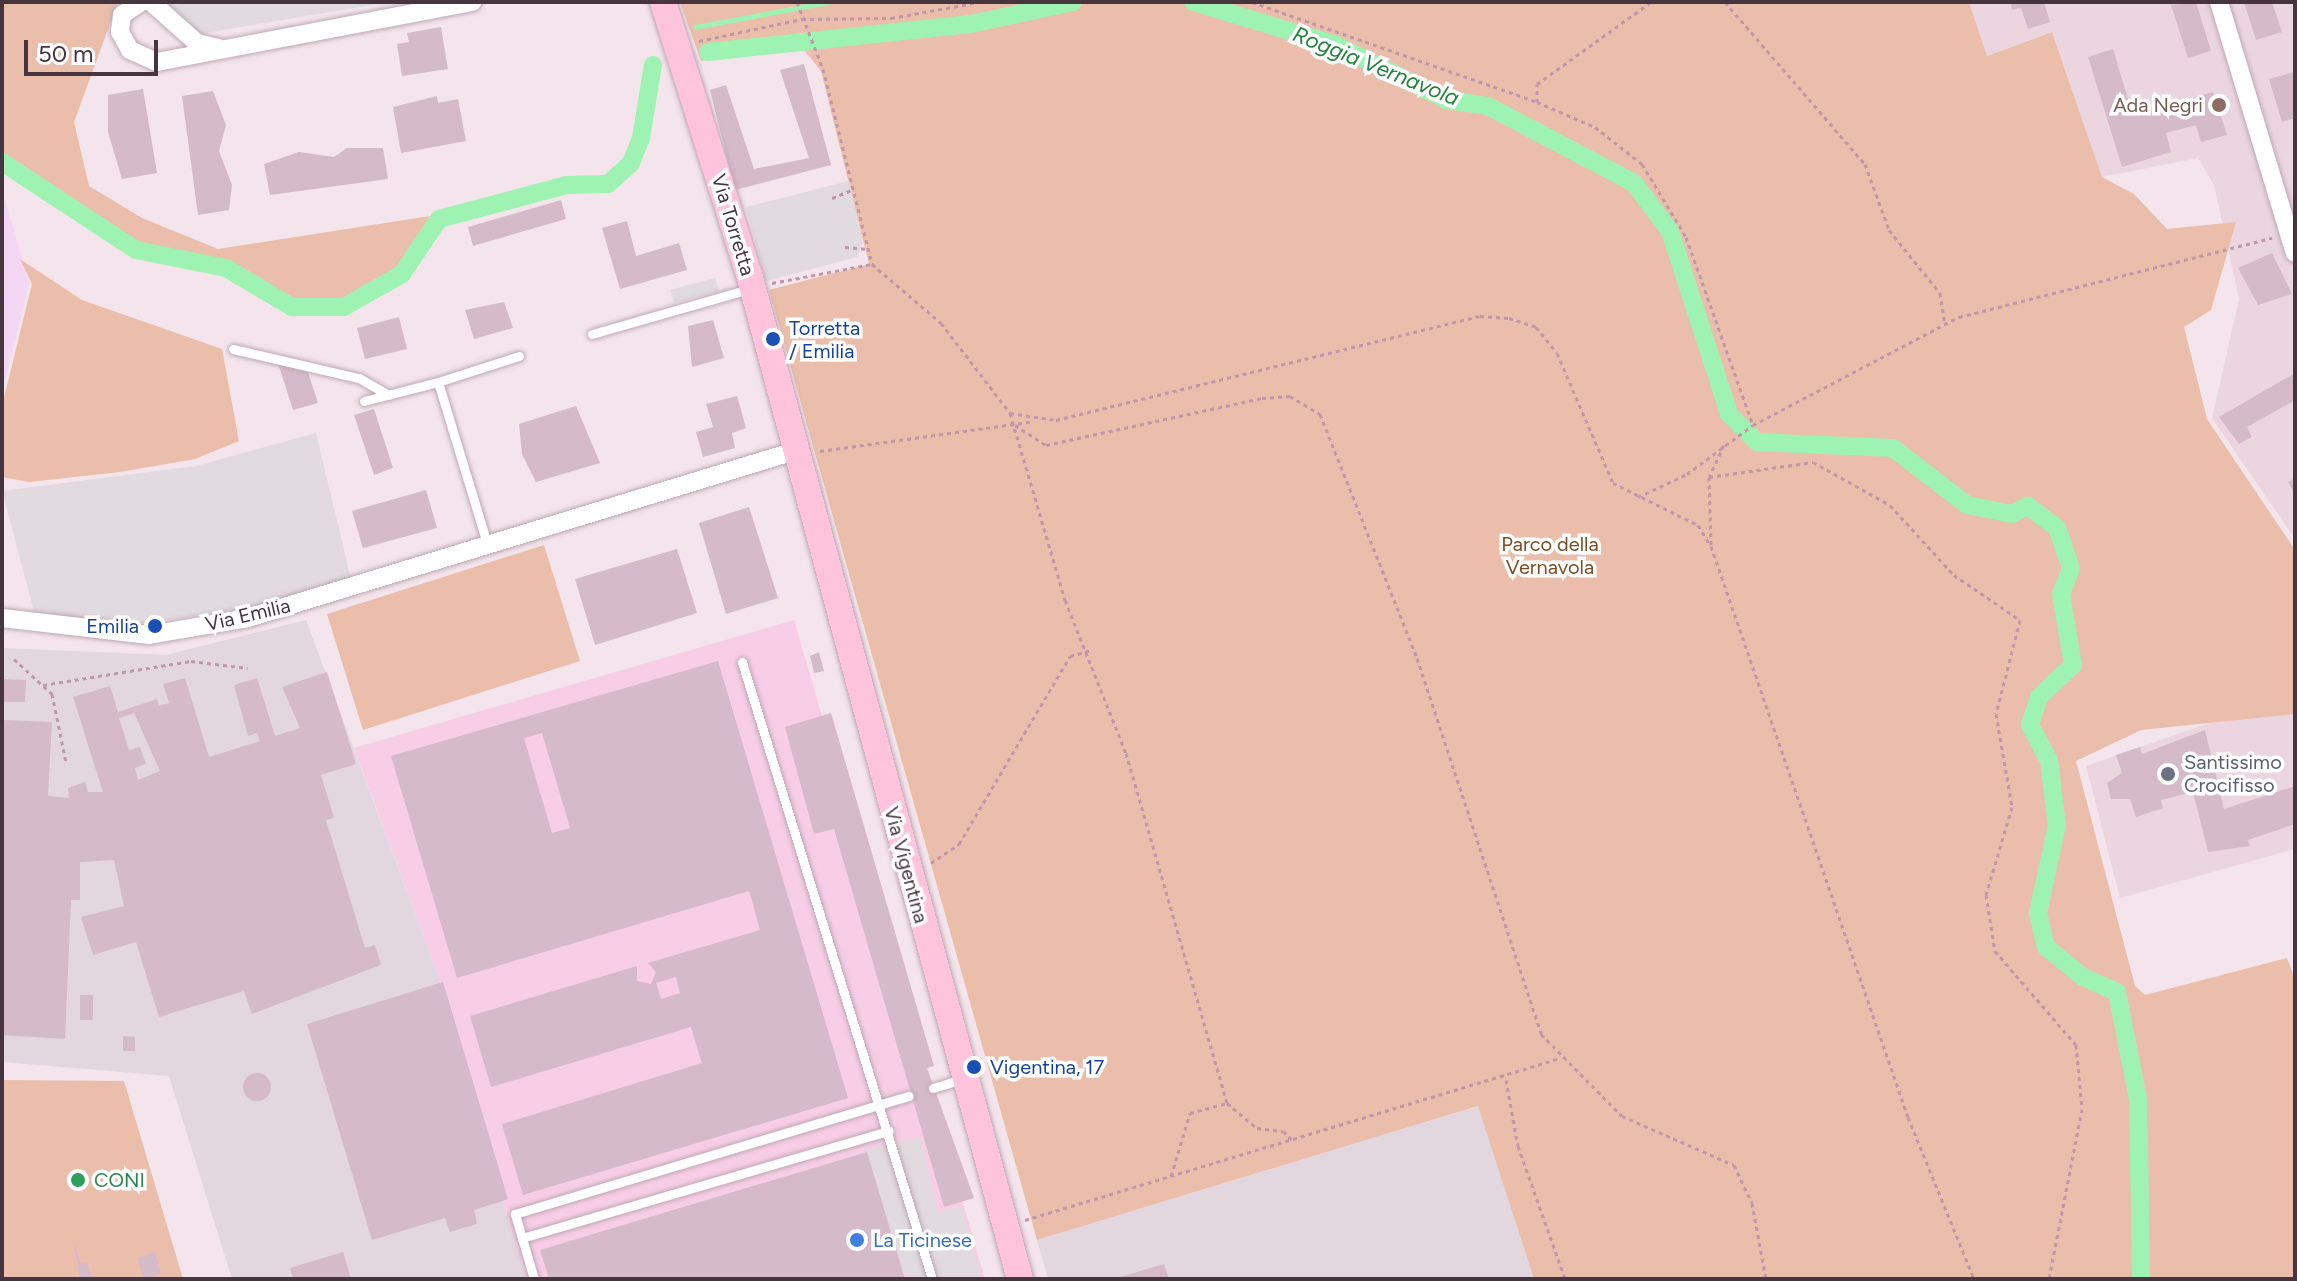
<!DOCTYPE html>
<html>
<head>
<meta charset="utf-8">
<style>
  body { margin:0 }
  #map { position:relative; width:2297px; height:1281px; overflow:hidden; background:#f3e5eb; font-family:Figtree,sans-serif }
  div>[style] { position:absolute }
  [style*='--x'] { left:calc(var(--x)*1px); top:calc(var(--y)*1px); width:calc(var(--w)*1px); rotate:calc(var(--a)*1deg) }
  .residential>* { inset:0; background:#ebd6e0 }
  .commercial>* { inset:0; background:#f7cee6 }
  .industrial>* { inset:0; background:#e2d7de }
  .medical>* { inset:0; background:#f4d7f5 }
  .green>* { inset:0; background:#eabeab }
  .parking>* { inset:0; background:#e1dade }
  .stream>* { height:5px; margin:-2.5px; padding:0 2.5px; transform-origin:2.5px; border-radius:2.5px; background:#9ef3b3 }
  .canal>* { height:18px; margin:-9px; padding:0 9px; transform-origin:9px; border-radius:9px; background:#9ef3b3 }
  .building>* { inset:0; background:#d5bac9 }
  .round { border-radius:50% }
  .path>* { height:3px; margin-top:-1.5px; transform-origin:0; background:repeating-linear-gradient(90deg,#c197ad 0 4px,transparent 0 8px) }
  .roads { filter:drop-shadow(0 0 2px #bfa7b3) drop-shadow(0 0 2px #bfa7b3) }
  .lane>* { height:9px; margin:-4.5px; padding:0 4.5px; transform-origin:4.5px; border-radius:4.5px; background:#fff }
  .street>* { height:18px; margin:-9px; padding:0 9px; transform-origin:9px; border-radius:9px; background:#fff }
  .secondary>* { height:26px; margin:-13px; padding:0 13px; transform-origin:13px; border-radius:13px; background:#ffc3db }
  .dots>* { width:22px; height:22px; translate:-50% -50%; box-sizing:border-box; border:4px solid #fff; border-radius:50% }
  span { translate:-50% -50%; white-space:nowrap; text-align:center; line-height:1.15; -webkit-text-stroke:7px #fff; paint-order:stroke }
  .education-label { font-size:20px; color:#785e54 }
  .right { translate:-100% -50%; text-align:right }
  .street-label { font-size:20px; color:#46343e }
  .transit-label { font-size:20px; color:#164399 }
  .left { translate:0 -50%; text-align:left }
  .park-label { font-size:20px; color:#7a4d25 }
  .worship-label { font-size:20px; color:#5b616d }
  .leisure-label { font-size:20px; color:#27864d }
  .shop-label { font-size:20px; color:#366cbe }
  .water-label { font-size:22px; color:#22843c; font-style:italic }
  .frame { position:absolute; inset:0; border:4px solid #46343e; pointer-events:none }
  .scale { position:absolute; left:24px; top:40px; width:134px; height:36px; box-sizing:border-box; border:4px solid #46343e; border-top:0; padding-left:10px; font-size:24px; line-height:28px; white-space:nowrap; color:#46343e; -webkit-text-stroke:6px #fff; paint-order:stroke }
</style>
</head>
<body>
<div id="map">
  <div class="residential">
    <i style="clip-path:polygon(1969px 2px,2295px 2px,2295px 539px,2212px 418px,2239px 299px,2214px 185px,2198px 158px,2102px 177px,2052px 32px,1987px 56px)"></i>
    <i style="clip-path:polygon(2295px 693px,2295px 849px,2120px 898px,2086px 766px)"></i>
  </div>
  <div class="commercial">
    <i style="clip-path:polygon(794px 620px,985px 1279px,525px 1279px,437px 973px,354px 748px)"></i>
  </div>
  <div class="industrial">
    <i style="clip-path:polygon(306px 620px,437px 973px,525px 1279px,232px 1279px,169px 1076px,2px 1062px,2px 648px,166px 655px)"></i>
    <i style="clip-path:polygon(1479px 1106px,1534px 1279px,1048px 1279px,1037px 1240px)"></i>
  </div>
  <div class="medical">
    <i style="clip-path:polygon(2px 190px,29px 282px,2px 393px)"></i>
  </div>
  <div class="green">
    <i style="clip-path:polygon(2px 2px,118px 2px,74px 122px,89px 186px,142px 218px,218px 249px,430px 216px,398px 268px,341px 302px,290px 304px,227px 265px,138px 246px,2px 155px)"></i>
    <i style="clip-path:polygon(680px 2px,1969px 2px,1987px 56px,2052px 32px,2102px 177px,2134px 194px,2167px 229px,2236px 222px,2211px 310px,2184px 327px,2207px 419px,2295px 550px,2295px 714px,2141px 730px,2076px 761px,2135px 986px,2145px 995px,2287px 958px,2295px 979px,2295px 1279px,1534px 1279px,1478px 1106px,1037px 1240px,769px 290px,869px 264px,821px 71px,801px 46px,701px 61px)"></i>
    <i style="clip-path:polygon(20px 259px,82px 300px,222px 349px,239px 441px,195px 459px,120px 472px,29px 482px,2px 477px,2px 406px,32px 284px)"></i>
    <i style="clip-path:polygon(544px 545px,580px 661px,363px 730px,327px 614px)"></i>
    <i style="clip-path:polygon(2px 1080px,124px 1081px,183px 1279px,2px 1279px)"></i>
  </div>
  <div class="parking">
    <i style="clip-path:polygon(168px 2px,391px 2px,192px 35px)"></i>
    <i style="clip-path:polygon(849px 181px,863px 242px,857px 257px,766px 281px,746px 207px)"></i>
    <i style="clip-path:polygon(715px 278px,719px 291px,674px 303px,670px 290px)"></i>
    <i style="clip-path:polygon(316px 433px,351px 579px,248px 608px,145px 623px,36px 619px,2px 491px,196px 466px)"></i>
    <i style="clip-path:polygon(920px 1137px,938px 1212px,961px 1206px,982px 1279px,906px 1279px,865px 1150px)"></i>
  </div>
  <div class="stream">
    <i style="--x:695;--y:27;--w:135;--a:-10.6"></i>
  </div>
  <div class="canal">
    <i style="--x:1193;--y:2;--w:149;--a:16.7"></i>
    <i style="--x:1336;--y:45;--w:124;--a:26.4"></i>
    <i style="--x:1447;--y:100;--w:41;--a:8.3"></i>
    <i style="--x:1488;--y:106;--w:165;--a:27.8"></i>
    <i style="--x:1634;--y:183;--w:60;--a:53.1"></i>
    <i style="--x:1670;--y:231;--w:192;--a:72.1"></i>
    <i style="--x:1729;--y:414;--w:40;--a:45"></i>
    <i style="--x:1757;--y:442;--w:136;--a:2.5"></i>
    <i style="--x:1893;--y:448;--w:93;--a:37.6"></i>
    <i style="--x:1967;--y:505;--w:46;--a:11.3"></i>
    <i style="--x:2012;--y:514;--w:18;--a:-27"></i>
    <i style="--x:2028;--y:506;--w:36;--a:37"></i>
    <i style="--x:2057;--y:528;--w:42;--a:70.7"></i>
    <i style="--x:2071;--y:568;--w:28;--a:111"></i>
    <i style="--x:2061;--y:594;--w:72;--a:80.4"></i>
    <i style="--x:2073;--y:665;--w:47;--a:136.7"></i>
    <i style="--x:2039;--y:697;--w:29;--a:108"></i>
    <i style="--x:2030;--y:725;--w:40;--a:62"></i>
    <i style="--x:2049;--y:760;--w:65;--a:83"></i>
    <i style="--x:2057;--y:825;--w:90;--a:102.2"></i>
    <i style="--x:2038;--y:913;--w:35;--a:77"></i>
    <i style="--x:2046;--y:947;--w:48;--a:39"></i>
    <i style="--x:2083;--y:977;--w:37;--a:24"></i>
    <i style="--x:2117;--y:992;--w:109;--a:78.9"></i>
    <i style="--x:2138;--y:1099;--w:180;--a:89"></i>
    <i style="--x:708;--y:52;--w:264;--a:-6.1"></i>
    <i style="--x:971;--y:24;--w:104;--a:-12.2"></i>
    <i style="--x:2;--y:162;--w:160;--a:33.3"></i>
    <i style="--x:136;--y:250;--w:92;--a:11.3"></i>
    <i style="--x:226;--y:268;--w:77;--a:30.6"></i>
    <i style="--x:292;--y:307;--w:52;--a:0"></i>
    <i style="--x:344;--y:307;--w:67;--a:-29.6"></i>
    <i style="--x:402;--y:274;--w:66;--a:-56.1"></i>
    <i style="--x:439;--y:219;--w:132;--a:-14.9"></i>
    <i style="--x:567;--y:185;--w:41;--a:-1.4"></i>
    <i style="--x:608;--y:184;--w:31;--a:-42"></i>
    <i style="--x:631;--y:163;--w:27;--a:-68"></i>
    <i style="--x:641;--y:138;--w:74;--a:-80.7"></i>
  </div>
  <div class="building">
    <i style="clip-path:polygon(2010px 2px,2044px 2px,2050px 22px,2028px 29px,2021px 8px,2012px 10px)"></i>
    <i style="clip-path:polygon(2196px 2px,2211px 51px,2188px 58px,2171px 5px)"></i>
    <i style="clip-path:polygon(2244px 2px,2272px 2px,2282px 32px,2256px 40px)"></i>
    <i style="clip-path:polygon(441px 27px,448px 69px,402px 76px,397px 44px,409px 42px,407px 33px)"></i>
    <i style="clip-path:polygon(2113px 49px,2133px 116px,2213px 92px,2227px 135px,2201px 142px,2196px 125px,2166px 133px,2171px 152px,2122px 167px,2088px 57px)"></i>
    <i style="clip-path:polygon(804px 64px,831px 165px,735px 190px,710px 90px,726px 85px,754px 169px,809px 158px,780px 70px)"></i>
    <i style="clip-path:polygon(2294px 72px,2295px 118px,2282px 122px,2269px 79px)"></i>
    <i style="clip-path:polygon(143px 89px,157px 173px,122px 179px,108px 132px,108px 95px)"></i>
    <i style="clip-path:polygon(213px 91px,226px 125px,219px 151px,232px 185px,229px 210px,198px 215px,182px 96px)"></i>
    <i style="clip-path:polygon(437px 96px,438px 103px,458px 99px,466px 141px,401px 153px,393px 107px)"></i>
    <i style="clip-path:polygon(347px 148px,383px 148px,388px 179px,270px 195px,264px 164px,299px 152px,334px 157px)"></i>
    <i style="clip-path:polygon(561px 200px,566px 219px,473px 246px,468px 227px)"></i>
    <i style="clip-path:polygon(627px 221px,636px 256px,679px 243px,687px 270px,620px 289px,602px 228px)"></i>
    <i style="clip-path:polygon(2272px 253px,2292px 294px,2258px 305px,2238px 268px)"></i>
    <i style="clip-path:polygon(504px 302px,513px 328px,474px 339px,465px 310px)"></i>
    <i style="clip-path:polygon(399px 317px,407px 349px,365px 359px,357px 328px)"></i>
    <i style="clip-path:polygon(713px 320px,724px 358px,692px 367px,688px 326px)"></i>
    <i style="clip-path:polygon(277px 360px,307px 369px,318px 403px,293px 410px)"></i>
    <i style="clip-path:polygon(2295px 373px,2295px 400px,2247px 427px,2252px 437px,2239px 444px,2219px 417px)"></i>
    <i style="clip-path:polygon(737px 396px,746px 428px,732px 433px,735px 448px,703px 457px,696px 432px,713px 427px,706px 404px)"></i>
    <i style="clip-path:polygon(576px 406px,600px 463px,536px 482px,522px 454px,519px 424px)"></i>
    <i style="clip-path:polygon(374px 409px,393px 468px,374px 475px,354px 415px)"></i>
    <i style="clip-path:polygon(2295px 478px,2295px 495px,2288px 482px)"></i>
    <i style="clip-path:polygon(426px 490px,437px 528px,363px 548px,352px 511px)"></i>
    <i style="clip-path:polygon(749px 507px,778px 598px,726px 614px,699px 523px)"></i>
    <i style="clip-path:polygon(677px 549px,697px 613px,595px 645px,575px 579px)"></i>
    <i style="clip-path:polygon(819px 652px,824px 671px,814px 673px,810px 656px)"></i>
    <i style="clip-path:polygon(evenodd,718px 661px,848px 1098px,523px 1195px,502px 1124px,702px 1063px,700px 1057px,691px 1027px,491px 1087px,470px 1016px,637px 966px,637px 981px,651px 984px,656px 972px,648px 963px,760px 930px,752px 901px,749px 891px,457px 978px,391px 756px,718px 661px,542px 733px,570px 828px,552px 833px,524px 738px,542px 733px,718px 661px,676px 977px,680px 993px,661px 999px,656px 983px,676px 977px)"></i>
    <i style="clip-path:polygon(evenodd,327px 672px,356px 764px,321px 775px,334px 818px,326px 820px,365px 948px,375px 945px,381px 965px,252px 1014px,244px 991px,159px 1017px,136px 942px,93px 955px,81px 917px,124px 906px,114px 860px,80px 862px,80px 900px,71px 900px,65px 1039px,2px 1035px,2px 720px,52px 722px,48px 796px,69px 798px,68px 788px,85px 782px,88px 792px,103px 792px,73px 697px,110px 686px,118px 712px,157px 699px,159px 706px,169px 703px,163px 684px,185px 678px,209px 757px,260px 741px,257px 733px,248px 736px,234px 685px,257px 678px,275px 736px,300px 728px,282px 687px,327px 672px,134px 713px,160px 771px,138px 780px,135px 768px,146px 764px,140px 747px,129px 750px,119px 718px,134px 713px)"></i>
    <i style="clip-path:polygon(2px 679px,26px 680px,25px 702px,2px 702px)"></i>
    <i style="clip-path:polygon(831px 713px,934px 1066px,927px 1068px,974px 1198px,944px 1207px,834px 829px,814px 834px,785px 727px)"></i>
    <i style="clip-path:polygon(2205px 730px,2224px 809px,2295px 786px,2295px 824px,2248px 840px,2250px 846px,2208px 852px,2193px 792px,2161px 800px,2163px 808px,2136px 817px,2130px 799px,2111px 799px,2107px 783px,2122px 773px,2116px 755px,2140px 747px,2142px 754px)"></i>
    <i style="clip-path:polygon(443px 982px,508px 1199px,474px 1210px,477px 1224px,450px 1232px,445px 1218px,372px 1240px,307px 1024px)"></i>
    <i style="clip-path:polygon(80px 995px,93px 995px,93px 1020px,80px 1020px)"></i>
    <i style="clip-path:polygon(123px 1036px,135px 1037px,135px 1051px,123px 1051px)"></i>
    <i class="round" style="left:243px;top:1073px;width:28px;height:28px"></i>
    <i style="clip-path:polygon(867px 1152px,905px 1279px,549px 1279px,540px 1250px)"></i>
    <i style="clip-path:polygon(73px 1239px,81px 1264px,87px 1262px,92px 1279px,80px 1279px)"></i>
    <i style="clip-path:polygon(155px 1252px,161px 1273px,144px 1279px,137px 1258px)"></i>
    <i style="clip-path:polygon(343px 1252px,351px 1279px,293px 1279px,290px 1268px)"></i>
    <i style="clip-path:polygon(1164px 1264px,1169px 1279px,1117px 1279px,1117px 1278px)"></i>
  </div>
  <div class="path">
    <i style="--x:797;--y:2;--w:72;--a:68.8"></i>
    <i style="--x:823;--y:69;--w:201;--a:75.9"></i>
    <i style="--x:1252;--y:2;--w:302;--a:19.3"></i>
    <i style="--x:1537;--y:102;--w:63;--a:23.3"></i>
    <i style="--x:1595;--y:127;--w:60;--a:38.2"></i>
    <i style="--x:1642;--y:164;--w:85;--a:58.9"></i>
    <i style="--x:1686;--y:237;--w:200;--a:70.4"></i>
    <i style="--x:1725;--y:2;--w:214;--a:49.2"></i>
    <i style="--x:1865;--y:164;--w:70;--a:70"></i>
    <i style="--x:1889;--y:230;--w:81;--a:51"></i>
    <i style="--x:1940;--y:293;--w:31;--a:81"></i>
    <i style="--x:699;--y:41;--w:105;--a:-12.1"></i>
    <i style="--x:802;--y:19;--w:89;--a:-0.6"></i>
    <i style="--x:891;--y:18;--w:90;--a:-10.2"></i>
    <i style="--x:1537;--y:102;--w:18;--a:-90"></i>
    <i style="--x:1537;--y:84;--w:140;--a:-35.7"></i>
    <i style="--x:832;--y:198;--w:24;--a:-22"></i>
    <i style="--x:845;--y:247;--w:23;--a:5"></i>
    <i style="--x:772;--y:283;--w:102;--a:-10.8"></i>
    <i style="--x:872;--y:264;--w:91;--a:40.5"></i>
    <i style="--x:941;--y:323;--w:113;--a:52.5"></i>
    <i style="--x:1010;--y:413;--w:195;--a:73.6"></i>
    <i style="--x:1065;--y:600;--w:165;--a:68.3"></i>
    <i style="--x:1126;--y:753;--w:364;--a:73.9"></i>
    <i style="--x:1227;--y:1103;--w:39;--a:40"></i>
    <i style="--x:1257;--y:1128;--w:26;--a:7"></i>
    <i style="--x:1283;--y:1131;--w:14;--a:45"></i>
    <i style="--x:1010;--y:413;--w:47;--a:8.7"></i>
    <i style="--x:1056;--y:420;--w:437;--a:-13.8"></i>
    <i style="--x:1480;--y:316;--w:29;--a:4"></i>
    <i style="--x:1509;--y:318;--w:28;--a:18"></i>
    <i style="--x:1536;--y:327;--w:33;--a:51"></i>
    <i style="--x:1557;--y:353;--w:142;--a:66.7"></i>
    <i style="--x:1613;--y:483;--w:95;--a:26.3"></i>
    <i style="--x:1698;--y:525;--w:23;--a:59"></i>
    <i style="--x:1015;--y:425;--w:37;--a:33"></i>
    <i style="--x:1046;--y:445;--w:221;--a:-12.3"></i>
    <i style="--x:1262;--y:398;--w:28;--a:-4"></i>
    <i style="--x:1290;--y:396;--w:35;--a:31"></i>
    <i style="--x:1320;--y:414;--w:263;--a:68.3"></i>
    <i style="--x:1417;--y:658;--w:396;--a:71.7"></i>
    <i style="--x:1541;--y:1034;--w:115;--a:45.4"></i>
    <i style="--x:1622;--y:1116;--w:122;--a:23.6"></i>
    <i style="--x:1734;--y:1165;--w:42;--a:64.7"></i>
    <i style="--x:1752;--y:1203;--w:77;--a:79.6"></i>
    <i style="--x:1724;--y:445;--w:35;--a:115"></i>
    <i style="--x:1709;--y:477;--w:69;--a:88.3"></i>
    <i style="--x:1711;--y:546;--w:604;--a:70.97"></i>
    <i style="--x:1908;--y:1117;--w:175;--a:67.8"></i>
    <i style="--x:820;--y:451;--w:212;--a:-7.9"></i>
    <i style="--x:1709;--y:477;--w:105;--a:-8.2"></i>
    <i style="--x:1813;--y:462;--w:88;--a:29.2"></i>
    <i style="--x:1890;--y:505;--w:95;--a:47.6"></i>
    <i style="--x:1954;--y:575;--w:80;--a:34.3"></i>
    <i style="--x:2020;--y:620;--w:97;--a:104.3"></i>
    <i style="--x:1996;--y:714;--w:94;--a:80.2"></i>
    <i style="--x:2012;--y:807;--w:92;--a:106.5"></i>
    <i style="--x:1986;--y:895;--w:57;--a:80.9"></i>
    <i style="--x:1995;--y:951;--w:124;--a:49.2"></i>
    <i style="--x:2076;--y:1045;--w:64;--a:84.6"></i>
    <i style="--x:2082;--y:1109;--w:173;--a:101"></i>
    <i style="--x:1638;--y:497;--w:54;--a:-25.1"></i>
    <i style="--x:1687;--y:474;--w:82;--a:-36.6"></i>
    <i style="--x:1753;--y:425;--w:233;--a:-27.7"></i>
    <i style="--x:1959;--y:317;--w:323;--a:-14.2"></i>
    <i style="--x:14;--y:659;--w:52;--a:42.6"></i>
    <i style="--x:52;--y:694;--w:69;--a:78.4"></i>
    <i style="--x:43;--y:685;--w:150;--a:-9.2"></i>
    <i style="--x:191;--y:661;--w:57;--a:7"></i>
    <i style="--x:931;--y:863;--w:34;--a:-34"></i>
    <i style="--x:959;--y:844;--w:218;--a:-59.4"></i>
    <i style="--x:1070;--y:656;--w:20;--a:-15"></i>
    <i style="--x:1506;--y:1080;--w:67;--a:79.7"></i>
    <i style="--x:1518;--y:1146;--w:141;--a:70.5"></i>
    <i style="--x:1171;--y:1176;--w:66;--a:-73.2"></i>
    <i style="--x:1190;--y:1113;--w:38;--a:-15"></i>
    <i style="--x:1025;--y:1220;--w:556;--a:-16.84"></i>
  </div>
  <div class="roads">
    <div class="lane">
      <i style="--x:592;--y:334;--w:163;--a:-16"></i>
      <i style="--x:233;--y:349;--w:129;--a:13"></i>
      <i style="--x:359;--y:378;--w:34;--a:30"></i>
      <i style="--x:438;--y:382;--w:85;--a:-17.8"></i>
      <i style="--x:364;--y:401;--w:76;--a:-14.4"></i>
      <i style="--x:438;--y:382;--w:172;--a:73.1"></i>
      <i style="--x:742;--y:662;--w:646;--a:72.88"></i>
      <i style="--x:933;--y:1088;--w:30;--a:-17"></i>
      <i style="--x:522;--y:1238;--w:382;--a:-16.3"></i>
      <i style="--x:534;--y:1279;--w:68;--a:-106.3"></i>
      <i style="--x:515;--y:1214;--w:411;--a:-16.7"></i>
    </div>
    <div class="street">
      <i style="--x:141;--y:2;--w:23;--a:146"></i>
      <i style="--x:122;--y:15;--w:17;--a:97"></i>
      <i style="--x:120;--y:32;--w:21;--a:61"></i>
      <i style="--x:130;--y:50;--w:30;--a:24"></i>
      <i style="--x:157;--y:62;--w:321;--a:-10.8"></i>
      <i style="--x:151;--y:2;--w:62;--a:41.7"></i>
      <i style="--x:197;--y:43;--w:22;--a:13"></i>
      <i style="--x:2219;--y:2;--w:262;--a:73.2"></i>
      <i style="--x:2;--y:618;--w:148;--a:6.6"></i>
      <i style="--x:149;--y:635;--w:100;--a:-9.7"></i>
      <i style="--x:248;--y:618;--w:572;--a:-16.98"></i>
    </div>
    <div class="secondary">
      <i style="--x:663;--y:2;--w:285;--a:72.5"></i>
      <i style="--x:749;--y:274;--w:1041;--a:74.91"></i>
    </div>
  </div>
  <div class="dots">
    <i style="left:2219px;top:105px;background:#8d6e63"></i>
    <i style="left:773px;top:339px;background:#1a4fb4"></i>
    <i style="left:155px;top:626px;background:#1a4fb4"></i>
    <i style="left:2168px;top:774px;background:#6b7280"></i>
    <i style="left:974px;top:1067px;background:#1a4fb4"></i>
    <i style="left:78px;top:1180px;background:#2e9e5b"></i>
    <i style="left:857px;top:1240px;background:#3f7fe0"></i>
  </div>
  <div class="education-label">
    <span class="right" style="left:2203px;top:105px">Ada Negri</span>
  </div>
  <div class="street-label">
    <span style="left:733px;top:225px;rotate:73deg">Via Torretta</span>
    <span style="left:248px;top:615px;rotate:-13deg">Via Emilia</span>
    <span style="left:906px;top:865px;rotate:75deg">Via Vigentina</span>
  </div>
  <div class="transit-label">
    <span class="left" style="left:789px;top:340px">Torretta<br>/ Emilia</span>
    <span class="right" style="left:139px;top:626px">Emilia</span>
    <span class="left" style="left:990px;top:1067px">Vigentina, 17</span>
  </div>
  <div class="park-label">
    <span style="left:1550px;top:556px">Parco della<br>Vernavola</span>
  </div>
  <div class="worship-label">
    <span class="left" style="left:2184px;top:774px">Santissimo<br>Crocifisso</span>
  </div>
  <div class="leisure-label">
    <span class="left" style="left:94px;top:1180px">CONI</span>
  </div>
  <div class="shop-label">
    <span class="left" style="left:873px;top:1240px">La Ticinese</span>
  </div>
  <div class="water-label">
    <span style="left:1376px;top:66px;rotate:22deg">Roggia Vernavola</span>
  </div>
  <div class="frame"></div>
  <div class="scale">50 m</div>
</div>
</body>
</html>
